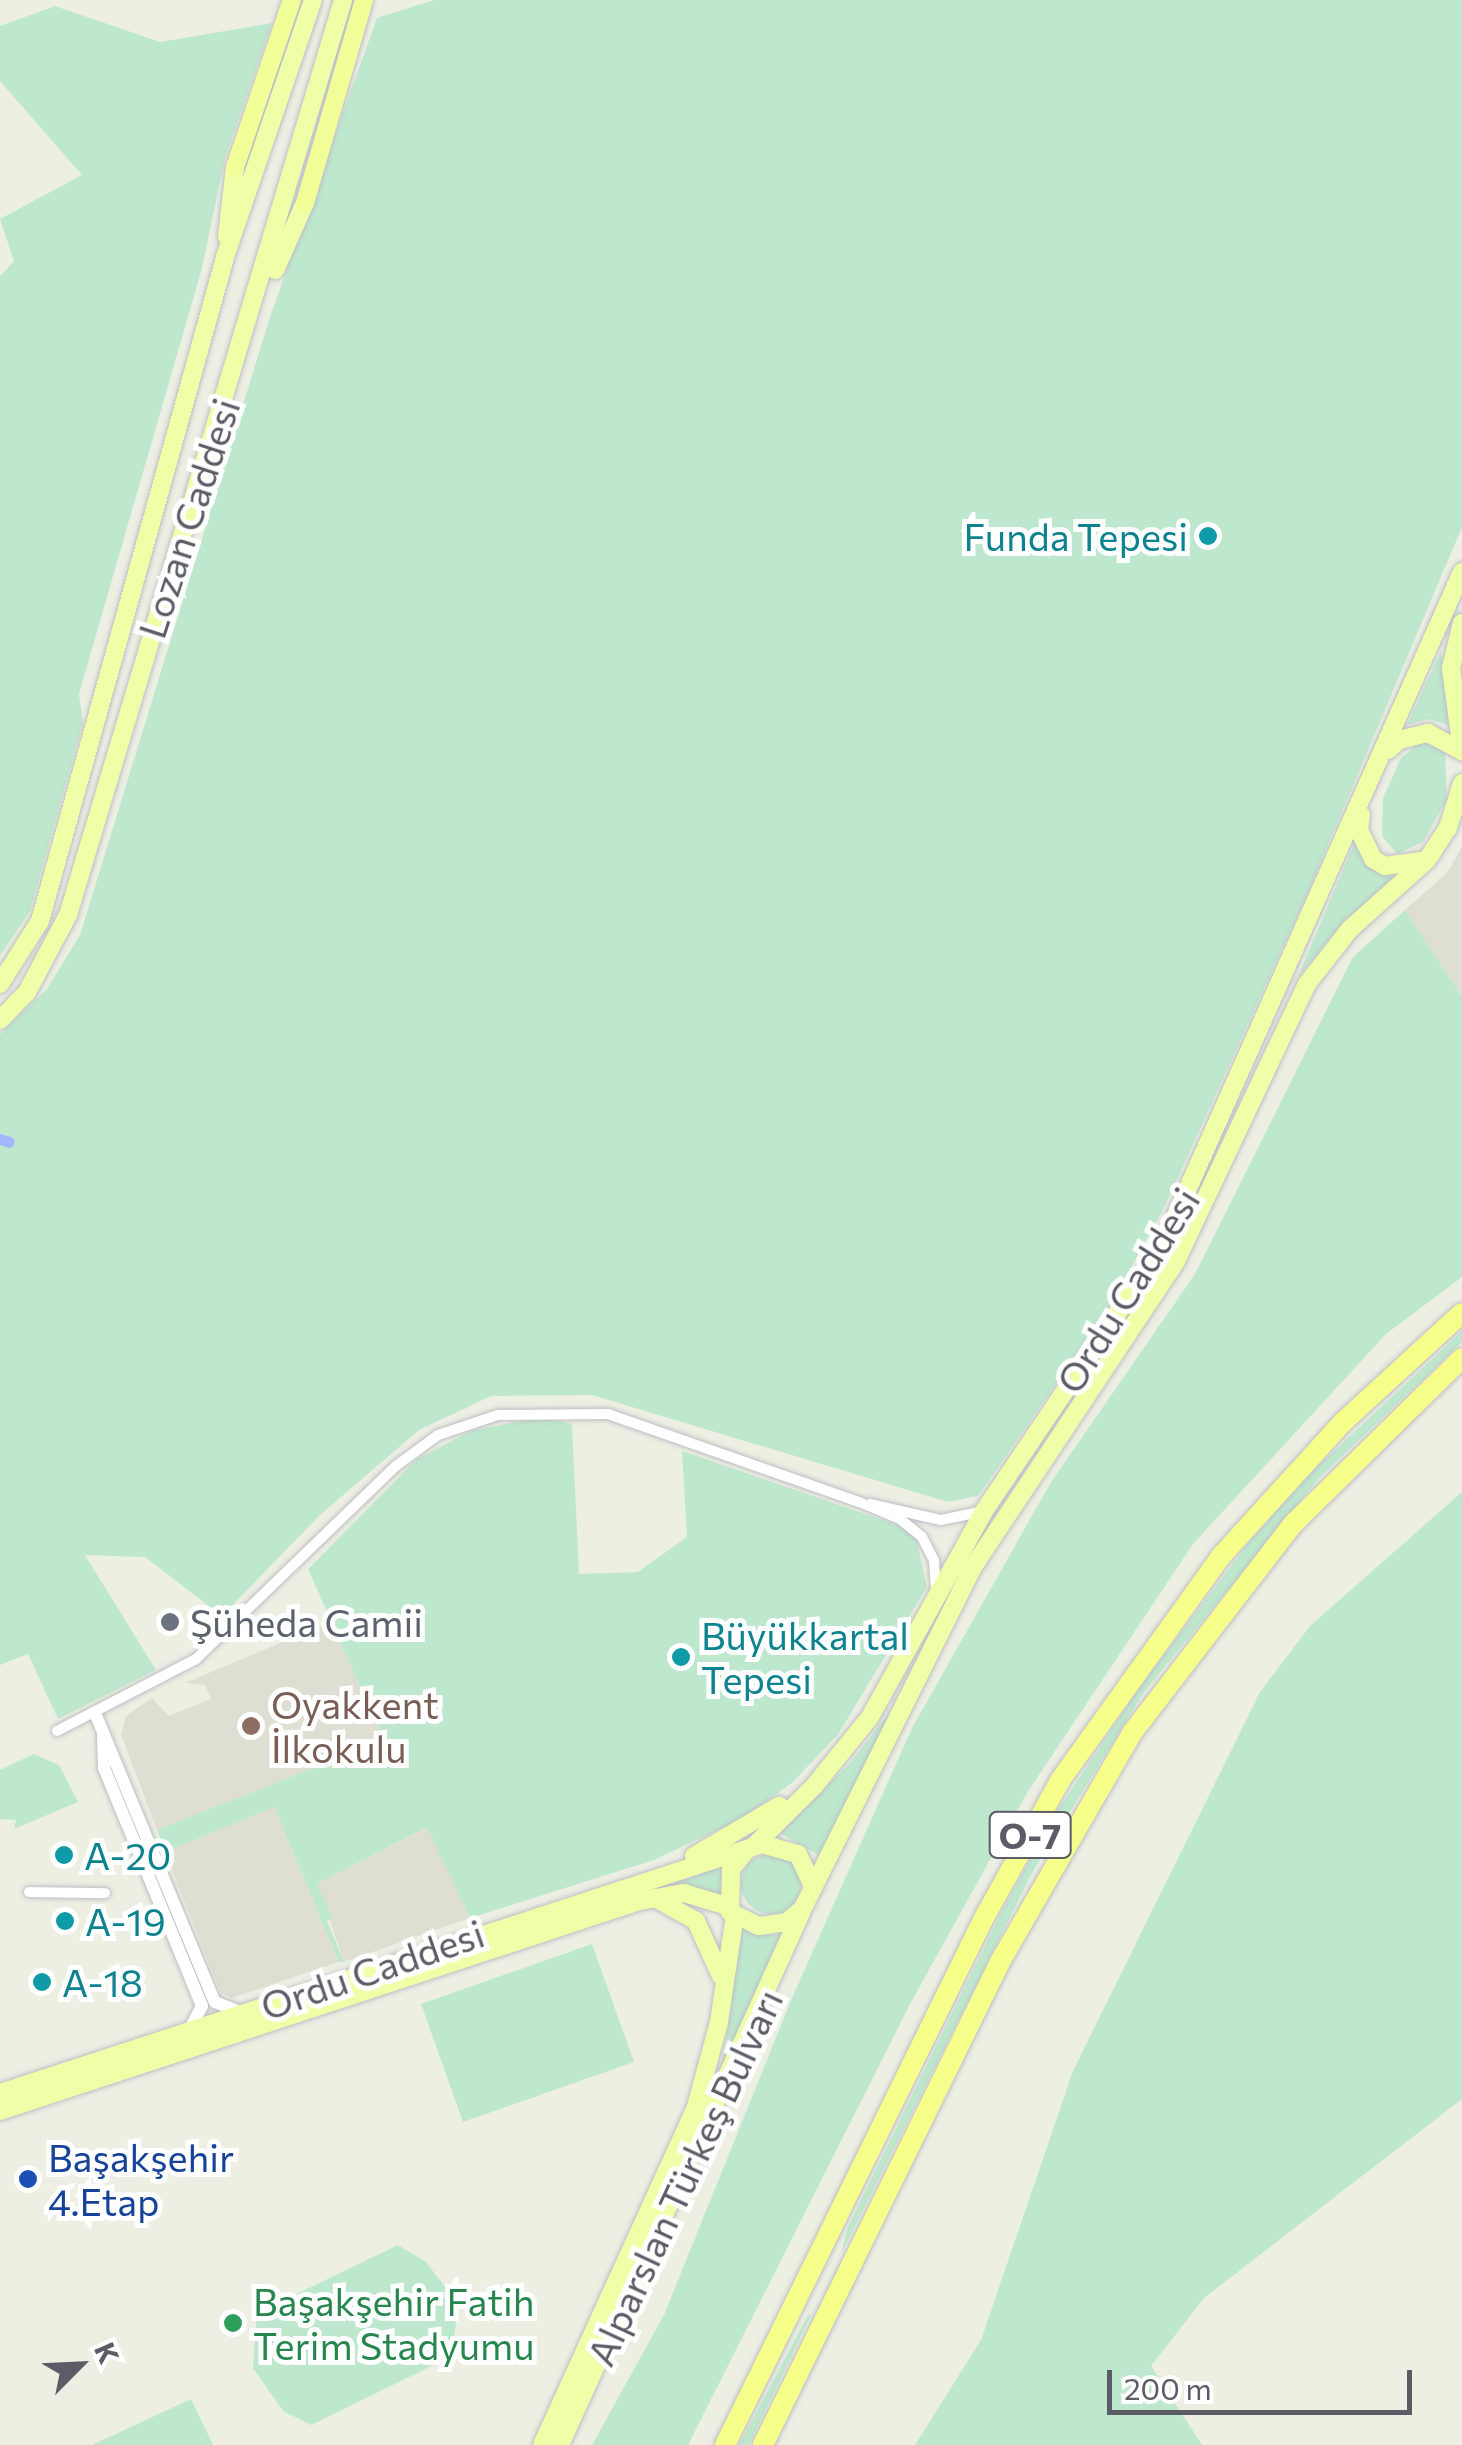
<!DOCTYPE html>
<html>
<head>
<meta charset="utf-8">
<style>
  body { margin:0 }
  #map { position:relative; width:1462px; height:2445px; overflow:hidden; background:#edefe3; font-family:Commissioner,sans-serif }
  div>[style] { position:absolute }
  [style*='--x'] { left:calc(var(--x)*1px); top:calc(var(--y)*1px); width:calc(var(--w)*1px); rotate:calc(var(--a)*1deg) }
  .education>* { inset:0; background:#dedfd2 }
  .green>* { inset:0; background:#bee8cd }
  .round { border-radius:50% }
  .canal>* { height:11px; margin:-5.5px; padding:0 5.5px; transform-origin:5.5px; border-radius:5.5px; background:#a3b7ff }
  .roads { filter:drop-shadow(0 0 2px #bdbec5) drop-shadow(0 0 2px #bdbec5) }
  .minor>* { height:10px; margin:-5px; padding:0 5px; transform-origin:5px; border-radius:5px; background:#fff }
  .tertiary>* { height:12px; margin:-6px; padding:0 6px; transform-origin:6px; border-radius:6px; background:#fff }
  .primary>* { height:18px; margin:-9px; padding:0 9px; transform-origin:9px; border-radius:9px; background:#efffa8 }
  .trunk>* { height:18px; margin:-9px; padding:0 9px; transform-origin:9px; border-radius:9px; background:#f2ff99 }
  .motorway>* { height:20px; margin:-10px; padding:0 10px; transform-origin:10px; border-radius:10px; background:#f5ff8a }
  .dots>* { width:28px; height:28px; translate:-50% -50%; box-sizing:border-box; border:5px solid #fff; border-radius:50% }
  span { translate:-50% -50%; white-space:nowrap; text-align:center; line-height:1.15; -webkit-text-stroke:10px #fff; paint-order:stroke }
  .shield-label span { padding:2px 8px; background:#fff; border:2px solid; border-radius:8px; -webkit-text-stroke-width:0 }
  .shield-label { font-size:35px; color:#5b5c65; font-weight:700 }
  .street-label { font-size:38px; color:#5b5c65 }
  .culture-label { font-size:38px; color:#0d838f }
  .right { translate:-100% -50%; text-align:right }
  .left { translate:0 -50%; text-align:left }
  .worship-label { font-size:38px; color:#5b616d }
  .education-label { font-size:38px; color:#785e54 }
  .transit-label { font-size:38px; color:#164399 }
  .leisure-label { font-size:38px; color:#27864d }
  .north { position:absolute; left:30px; top:2315px; width:100px; height:100px; -webkit-text-stroke:8px #fff; paint-order:stroke; rotate:66deg; font-size:28px; font-weight:700; line-height:40px; text-align:center; color:#5b5c65 }
  .north::after { content:''; display:block; margin:auto; width:35px; height:45px; background:#5b5c65; clip-path:polygon(50% 0,100% 100%,50% 72%,0 100%) }
  .scale { position:absolute; left:1107px; top:2370px; width:305px; height:45px; box-sizing:border-box; border:5px solid #5b5c65; border-top:0; padding-left:12px; font-size:30px; line-height:35px; white-space:nowrap; color:#5b5c65; -webkit-text-stroke:8px #fff; paint-order:stroke }
</style>
</head>
<body>
<div id="map">
  <div class="education">
    <i style="clip-path:polygon(1462px 846px,1462px 997px,1405px 910px,1447px 873px)"></i>
    <i style="clip-path:polygon(332px 1621px,384px 1740px,157px 1830px,121px 1735px,126px 1716px,152px 1698px,169px 1716px,211px 1699px,205px 1685px,185px 1683px)"></i>
    <i style="clip-path:polygon(274px 1807px,339px 1962px,232px 1998px,221px 1993px,165px 1852px)"></i>
    <i style="clip-path:polygon(428px 1827px,470px 1918px,344px 1962px,317px 1884px)"></i>
  </div>
  <div class="green">
    <i style="clip-path:polygon(434px 0,1462px 0,1462px 527px,1309px 890px,1164px 1208px,1110px 1306px,978px 1496px,948px 1502px,592px 1395px,491px 1396px,419px 1430px,320px 1515px,222px 1616px,145px 1557px,85px 1555px,156px 1670px,58px 1719px,28px 1654px,0 1665px,0 1034px,47px 989px,80px 935px,270px 317px,377px 18px)"></i>
    <i style="clip-path:polygon(55px 6px,160px 42px,272px 23px,225px 158px,202px 268px,79px 694px,83px 723px,30px 911px,0 956px,0 276px,14px 261px,0 219px,82px 175px,0 81px,0 26px)"></i>
    <i style="clip-path:polygon(1441px 651px,1451px 726px,1429px 719px,1407px 725px)"></i>
    <i style="clip-path:polygon(1424px 739px,1445px 751px,1447px 799px,1423px 842px,1397px 854px,1382px 836px,1383px 798px,1401px 758px)"></i>
    <i style="clip-path:polygon(1356px 839px,1378px 873px,1397px 878px,1343px 923px,1298px 977px)"></i>
    <i style="clip-path:polygon(1405px 910px,1462px 997px,1462px 1277px,1386px 1334px,1193px 1544px,1027px 1793px,909px 2006px,688px 2445px,592px 2445px,664px 2315px,792px 1998px,912px 1728px,1051px 1482px,1195px 1274px,1353px 957px)"></i>
    <i style="clip-path:polygon(1462px 1331px,1462px 1342px,1321px 1476px,1144px 1692px,1032px 1873px,841px 2254px,847px 2229px,1000px 1915px,1054px 1816px,1137px 1691px,1250px 1541px,1314px 1470px)"></i>
    <i style="clip-path:polygon(539px 1417px,572px 1424px,579px 1574px,638px 1572px,687px 1537px,682px 1451px,897px 1525px,916px 1538px,927px 1587px,839px 1733px,793px 1782px,745px 1817px,654px 1860px,470px 1918px,427px 1827px,317px 1884px,333px 1918px,327px 1921px,344px 1962px,339px 1962px,274px 1807px,165px 1852px,157px 1830px,384px 1740px,308px 1569px,417px 1459px,471px 1431px)"></i>
    <i style="clip-path:polygon(1462px 1492px,1462px 2099px,1204px 2298px,1151px 2366px,1202px 2445px,915px 2445px,981px 2340px,1073px 2071px,1260px 1692px,1310px 1626px)"></i>
    <i style="clip-path:polygon(892px 1709px,822px 1857px,780px 1833px,849px 1764px)"></i>
    <i style="clip-path:polygon(34px 1754px,59px 1765px,78px 1802px,14px 1829px,16px 1820px,0 1819px,0 1770px)"></i>
    <i class="round" style="left:741px;top:1854px;width:60px;height:60px"></i>
    <i style="clip-path:polygon(726px 1860px,720px 1898px,667px 1884px)"></i>
    <i style="clip-path:polygon(734px 1924px,755px 1935px,786px 1935px,718px 2086px,732px 2005px)"></i>
    <i style="clip-path:polygon(592px 1944px,634px 2062px,463px 2122px,421px 2004px)"></i>
    <i style="clip-path:polygon(398px 2245px,426px 2262px,446px 2288px,456px 2322px,452px 2356px,311px 2425px,283px 2411px,253px 2368px,257px 2313px)"></i>
    <i style="clip-path:polygon(811px 2315px,749px 2445px,739px 2445px,808px 2315px)"></i>
    <i style="clip-path:polygon(191px 2399px,213px 2445px,92px 2445px)"></i>
  </div>
  <div class="canal">
    <i style="--x:0;--y:1139;--w:9;--a:18"></i>
  </div>
  <div class="roads">
    <div class="minor">
      <i style="--x:870;--y:1504;--w:73;--a:12.7"></i>
      <i style="--x:941;--y:1520;--w:44;--a:-11.8"></i>
      <i style="--x:57;--y:1731;--w:157;--a:-27.4"></i>
      <i style="--x:196;--y:1659;--w:278;--a:-44"></i>
      <i style="--x:396;--y:1466;--w:52;--a:-36.4"></i>
      <i style="--x:438;--y:1435;--w:63;--a:-18.4"></i>
      <i style="--x:498;--y:1415;--w:110;--a:-0.5"></i>
      <i style="--x:608;--y:1414;--w:266;--a:19.3"></i>
      <i style="--x:859;--y:1502;--w:44;--a:22.5"></i>
      <i style="--x:900;--y:1519;--w:28;--a:39"></i>
      <i style="--x:922;--y:1537;--w:27;--a:63"></i>
      <i style="--x:934;--y:1561;--w:31;--a:86"></i>
      <i style="--x:29;--y:1892;--w:76;--a:0.8"></i>
    </div>
    <div class="tertiary">
      <i style="--x:95;--y:1713;--w:313;--a:67.5"></i>
      <i style="--x:215;--y:2002;--w:27;--a:22"></i>
      <i style="--x:103;--y:1737;--w:31;--a:88"></i>
      <i style="--x:104;--y:1768;--w:257;--a:67.6"></i>
      <i style="--x:202;--y:2006;--w:24;--a:118"></i>
    </div>
    <div class="primary">
      <i style="--x:227;--y:236;--w:69;--a:-83.4"></i>
      <i style="--x:275;--y:270;--w:73;--a:-65.9"></i>
      <i style="--x:1462;--y:623;--w:46;--a:103.7"></i>
      <i style="--x:1451;--y:668;--w:84;--a:82.5"></i>
      <i style="--x:1388;--y:750;--w:15;--a:-42"></i>
      <i style="--x:1399;--y:740;--w:30;--a:-14"></i>
      <i style="--x:1428;--y:733;--w:38;--a:28"></i>
      <i style="--x:1361;--y:815;--w:15;--a:98"></i>
      <i style="--x:1359;--y:830;--w:32;--a:64"></i>
      <i style="--x:1373;--y:859;--w:14;--a:30"></i>
      <i style="--x:1385;--y:866;--w:42;--a:-8.1"></i>
      <i style="--x:0;--y:984;--w:75;--a:-57.6"></i>
      <i style="--x:40;--y:921;--w:692;--a:-74.42"></i>
      <i style="--x:226;--y:254;--w:268;--a:-71.1"></i>
      <i style="--x:0;--y:1020;--w:39;--a:-46"></i>
      <i style="--x:27;--y:992;--w:87;--a:-62"></i>
      <i style="--x:68;--y:915;--w:955;--a:-73.27"></i>
      <i style="--x:753;--y:1847;--w:88;--a:-45"></i>
      <i style="--x:815;--y:1785;--w:87;--a:-51"></i>
      <i style="--x:870;--y:1717;--w:235;--a:-61"></i>
      <i style="--x:984;--y:1511;--w:316;--a:-56"></i>
      <i style="--x:1161;--y:1249;--w:741;--a:-66.03"></i>
      <i style="--x:746;--y:1851;--w:23;--a:130"></i>
      <i style="--x:731;--y:1869;--w:43;--a:91.3"></i>
      <i style="--x:730;--y:1912;--w:32;--a:26"></i>
      <i style="--x:759;--y:1926;--w:28;--a:-8"></i>
      <i style="--x:787;--y:1922;--w:21;--a:-41"></i>
      <i style="--x:803;--y:1908;--w:381;--a:-63.5"></i>
      <i style="--x:973;--y:1567;--w:367;--a:-56.4"></i>
      <i style="--x:1176;--y:1261;--w:306;--a:-64.7"></i>
      <i style="--x:1307;--y:984;--w:70;--a:-52"></i>
      <i style="--x:1350;--y:929;--w:103;--a:-41.9"></i>
      <i style="--x:1427;--y:860;--w:38;--a:-57"></i>
      <i style="--x:1448;--y:828;--w:47;--a:-72.7"></i>
      <i style="--x:694;--y:1856;--w:99;--a:-30.5"></i>
      <i style="--x:655;--y:1898;--w:47;--a:29.3"></i>
      <i style="--x:696;--y:1921;--w:60;--a:65.6"></i>
      <i style="--x:0;--y:2093;--w:802;--a:-18.1"></i>
      <i style="--x:762;--y:1844;--w:37;--a:16"></i>
      <i style="--x:798;--y:1854;--w:31;--a:65"></i>
      <i style="--x:0;--y:2111;--w:674;--a:-18.17"></i>
      <i style="--x:640;--y:1901;--w:45;--a:-10.3"></i>
      <i style="--x:684;--y:1893;--w:45;--a:16.8"></i>
      <i style="--x:542;--y:2445;--w:368;--a:-65.5"></i>
      <i style="--x:695;--y:2110;--w:91;--a:-74.7"></i>
      <i style="--x:719;--y:2022;--w:108;--a:-81.5"></i>
      <i style="--x:560;--y:2445;--w:584;--a:-65.63"></i>
    </div>
    <div class="trunk">
      <i style="--x:235;--y:167;--w:176;--a:-71.2"></i>
      <i style="--x:305;--y:203;--w:211;--a:-73.8"></i>
    </div>
    <div class="motorway">
      <i style="--x:725;--y:2445;--w:587;--a:-63.83"></i>
      <i style="--x:984;--y:1918;--w:159;--a:-61"></i>
      <i style="--x:1061;--y:1779;--w:276;--a:-54.3"></i>
      <i style="--x:1222;--y:1555;--w:180;--a:-47.7"></i>
      <i style="--x:1343;--y:1422;--w:161;--a:-42.5"></i>
      <i style="--x:763;--y:2445;--w:540;--a:-63.86"></i>
      <i style="--x:1001;--y:1960;--w:262;--a:-60"></i>
      <i style="--x:1132;--y:1733;--w:265;--a:-52.4"></i>
      <i style="--x:1294;--y:1523;--w:235;--a:-44.5"></i>
    </div>
  </div>
  <div class="dots">
    <i style="left:1208px;top:536px;background:#0f9aa8"></i>
    <i style="left:170px;top:1622px;background:#6b7280"></i>
    <i style="left:681px;top:1657px;background:#0f9aa8"></i>
    <i style="left:251px;top:1726px;background:#8d6e63"></i>
    <i style="left:64px;top:1855px;background:#0f9aa8"></i>
    <i style="left:65px;top:1921px;background:#0f9aa8"></i>
    <i style="left:42px;top:1982px;background:#0f9aa8"></i>
    <i style="left:28px;top:2179px;background:#1a4fb4"></i>
    <i style="left:233px;top:2323px;background:#2e9e5b"></i>
  </div>
  <div class="shield-label">
    <span style="left:1030px;top:1835px">O-7</span>
  </div>
  <div class="street-label">
    <span style="left:188px;top:518px;rotate:-72deg">Lozan Caddesi</span>
    <span style="left:1127px;top:1290px;rotate:-58deg">Ordu Caddesi</span>
    <span style="left:372px;top:1969px;rotate:-19deg">Ordu Caddesi</span>
    <span style="left:684px;top:2177px;rotate:-65deg">Alparslan Türkeş Bulvarı</span>
  </div>
  <div class="culture-label">
    <span class="right" style="left:1188px;top:536px">Funda Tepesi</span>
    <span class="left" style="left:701px;top:1657px">Büyükkartal<br>Tepesi</span>
    <span class="left" style="left:84px;top:1855px">A-20</span>
    <span class="left" style="left:85px;top:1921px">A-19</span>
    <span class="left" style="left:62px;top:1982px">A-18</span>
  </div>
  <div class="worship-label">
    <span class="left" style="left:190px;top:1622px">Şüheda Camii</span>
  </div>
  <div class="education-label">
    <span class="left" style="left:271px;top:1726px">Oyakkent<br>İlkokulu</span>
  </div>
  <div class="transit-label">
    <span class="left" style="left:48px;top:2179px">Başakşehir<br>4.Etap</span>
  </div>
  <div class="leisure-label">
    <span class="left" style="left:253px;top:2323px">Başakşehir Fatih<br>Terim Stadyumu</span>
  </div>
  <div class="north">K</div>
  <div class="scale">200 m</div>
</div>
</body>
</html>
